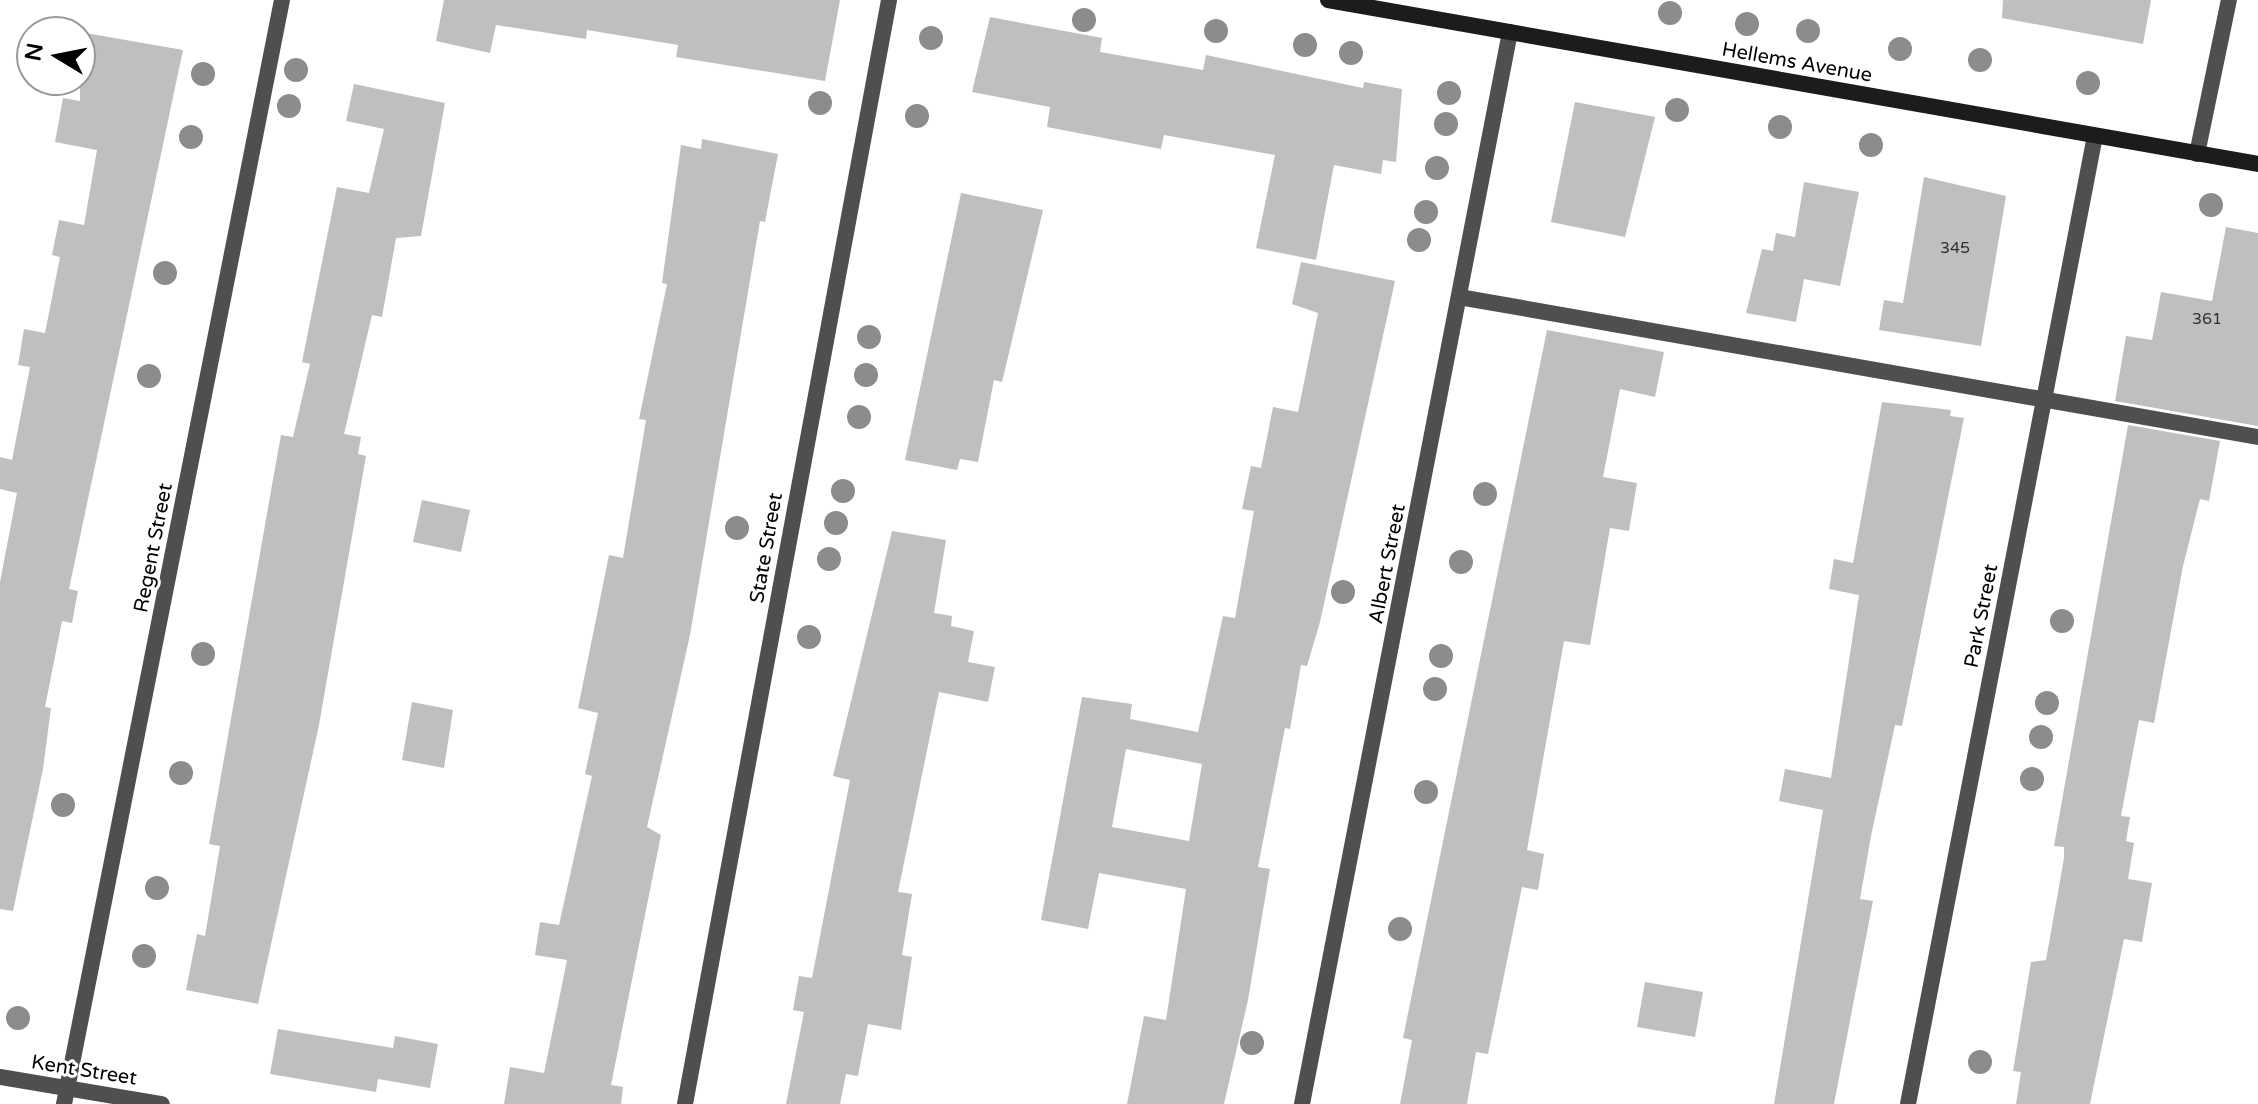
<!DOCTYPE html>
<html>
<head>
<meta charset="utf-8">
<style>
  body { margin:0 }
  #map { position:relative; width:2258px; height:1104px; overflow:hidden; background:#fff; font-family:"Varela Round",sans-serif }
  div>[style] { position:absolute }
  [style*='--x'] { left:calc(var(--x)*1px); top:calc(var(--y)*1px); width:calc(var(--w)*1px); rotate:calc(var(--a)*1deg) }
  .building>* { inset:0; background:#bfbfbf }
  .lane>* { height:16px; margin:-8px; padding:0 8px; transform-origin:8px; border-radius:8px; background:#4f4f4f }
  .street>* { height:16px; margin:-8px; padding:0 8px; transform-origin:8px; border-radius:8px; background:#4f4f4f }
  .secondary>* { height:16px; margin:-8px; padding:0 8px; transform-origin:8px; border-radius:8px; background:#1c1c1c }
  .trees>* { width:24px; height:24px; margin:-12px; border-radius:50%; background:#8c8c8c }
  span { translate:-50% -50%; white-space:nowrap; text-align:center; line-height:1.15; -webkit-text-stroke:6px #fff; paint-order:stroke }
  .number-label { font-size:16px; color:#303030 }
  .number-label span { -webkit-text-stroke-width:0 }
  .street-label { font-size:20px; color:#000 }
  .north { position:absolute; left:16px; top:16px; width:80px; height:80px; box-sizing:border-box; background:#fff; border:2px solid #999; border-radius:50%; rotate:280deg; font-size:22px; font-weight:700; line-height:32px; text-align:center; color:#000 }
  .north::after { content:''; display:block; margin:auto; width:28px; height:36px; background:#000; clip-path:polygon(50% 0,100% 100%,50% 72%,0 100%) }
</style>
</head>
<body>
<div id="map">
  <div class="building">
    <i style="clip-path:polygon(444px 0,840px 0,825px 81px,676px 57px,678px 45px,587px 30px,586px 39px,496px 25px,490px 53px,436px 41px)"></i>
    <i style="clip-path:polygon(2003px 0,2151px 0,2143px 44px,2002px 18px)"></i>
    <i style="clip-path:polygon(990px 17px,1102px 38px,1100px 52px,1203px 70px,1206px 55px,1363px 88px,1364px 82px,1402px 89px,1396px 162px,1383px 160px,1381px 174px,1334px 165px,1316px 260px,1256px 248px,1275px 155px,1164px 135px,1161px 149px,1047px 127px,1050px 107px,972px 92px)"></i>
    <i style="clip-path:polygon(80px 32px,183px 50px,69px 589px,78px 591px,72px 623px,62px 621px,45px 707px,51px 708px,43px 769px,13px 911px,0 909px,0 582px,17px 493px,0 489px,0 457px,12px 460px,30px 367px,18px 365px,24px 329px,45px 333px,60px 257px,52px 255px,59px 220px,84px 225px,97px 150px,55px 142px,63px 98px,80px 101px)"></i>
    <i style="clip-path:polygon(354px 84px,445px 103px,421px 236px,396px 238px,382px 317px,372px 315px,344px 434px,361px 437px,358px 454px,366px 456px,319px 725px,258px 1004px,186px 990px,197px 934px,205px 936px,220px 846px,209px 844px,275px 468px,281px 435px,293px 437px,310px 364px,302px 362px,337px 187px,369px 193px,384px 129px,346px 121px)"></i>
    <i style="clip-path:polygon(1575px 102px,1655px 117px,1625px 237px,1551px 222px)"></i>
    <i style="clip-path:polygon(702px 139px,778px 154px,765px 222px,760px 221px,690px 635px,647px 827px,661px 835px,611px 1085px,623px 1087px,621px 1104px,504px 1104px,510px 1067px,544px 1073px,567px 960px,535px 955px,540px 922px,559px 925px,592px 776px,585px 774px,598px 713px,578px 708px,609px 555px,623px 558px,646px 420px,639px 419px,667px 284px,662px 283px,681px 145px,701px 149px)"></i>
    <i style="clip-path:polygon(1924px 177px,2006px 196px,1981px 346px,1879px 330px,1884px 300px,1903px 303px)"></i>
    <i style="clip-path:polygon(1804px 182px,1859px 192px,1840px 286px,1804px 279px,1796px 322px,1746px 313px,1762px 249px,1773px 251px,1776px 233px,1795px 237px)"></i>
    <i style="clip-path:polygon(961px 193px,1043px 210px,1002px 382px,994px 380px,978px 462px,960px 459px,957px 470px,905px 460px)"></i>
    <i style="clip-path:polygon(2226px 227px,2258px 233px,2258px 426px,2115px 401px,2126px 336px,2152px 340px,2161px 292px,2212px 301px)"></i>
    <i style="clip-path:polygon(evenodd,1301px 262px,1395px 281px,1320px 622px,1307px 666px,1301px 665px,1290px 729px,1285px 728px,1258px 867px,1270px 869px,1248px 1000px,1224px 1104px,1127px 1104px,1144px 1016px,1166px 1020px,1186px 889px,1099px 873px,1088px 929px,1041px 920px,1082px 697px,1132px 704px,1130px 719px,1198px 732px,1223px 616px,1235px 618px,1254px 511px,1242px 509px,1251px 466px,1261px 468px,1273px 407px,1298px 412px,1318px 313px,1292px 304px,1301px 262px,1126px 749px,1202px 764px,1189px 841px,1112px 827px,1126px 749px)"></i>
    <i style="clip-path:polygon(1547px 330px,1664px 352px,1655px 397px,1620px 389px,1603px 477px,1637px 483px,1629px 531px,1610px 528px,1590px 645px,1564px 641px,1527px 850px,1544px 854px,1538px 890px,1522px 887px,1488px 1054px,1476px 1052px,1467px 1104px,1400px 1104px,1412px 1040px,1403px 1038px)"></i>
    <i style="clip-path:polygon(1882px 402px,1951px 410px,1950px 416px,1964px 418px,1902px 726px,1895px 725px,1871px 836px,1860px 899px,1873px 901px,1834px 1104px,1774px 1104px,1823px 810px,1779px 801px,1785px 769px,1831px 778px,1859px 595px,1829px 589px,1834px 559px,1853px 563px)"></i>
    <i style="clip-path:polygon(2128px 425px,2220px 441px,2209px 501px,2200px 499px,2183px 566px,2154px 723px,2139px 720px,2121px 816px,2130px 817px,2126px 841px,2134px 843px,2128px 879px,2152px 883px,2142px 942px,2124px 939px,2090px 1104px,2016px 1104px,2021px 1072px,2013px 1071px,2031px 962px,2046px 960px,2064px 858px,2064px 847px,2054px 846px)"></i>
    <i style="clip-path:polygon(422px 500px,470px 510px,461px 552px,413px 542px)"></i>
    <i style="clip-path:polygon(892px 531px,946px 540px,934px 613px,952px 616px,951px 626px,974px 631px,968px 662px,995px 667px,988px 702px,939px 692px,898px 892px,912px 894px,902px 955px,912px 957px,901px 1030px,868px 1024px,858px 1076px,846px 1074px,840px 1104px,786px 1104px,804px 1012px,793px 1010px,799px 976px,812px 978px,850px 780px,833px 776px)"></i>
    <i style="clip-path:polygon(412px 702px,453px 710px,444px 768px,402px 760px)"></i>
    <i style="clip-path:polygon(1645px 982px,1703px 992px,1695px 1037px,1637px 1027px)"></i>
    <i style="clip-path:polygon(278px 1029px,393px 1048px,395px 1036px,438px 1044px,430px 1088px,378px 1079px,376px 1092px,270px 1074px)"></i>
  </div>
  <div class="lane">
    <i style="--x:2197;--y:154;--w:157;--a:-78.3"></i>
    <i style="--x:1459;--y:297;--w:811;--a:9.94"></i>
  </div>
  <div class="street">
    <i style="--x:0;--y:1077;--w:164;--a:9.5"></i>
    <i style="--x:64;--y:1104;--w:1125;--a:-78.83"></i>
    <i style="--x:685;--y:1104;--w:1123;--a:-79.53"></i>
    <i style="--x:1302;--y:1104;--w:1092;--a:-79.02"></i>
    <i style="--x:1908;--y:1104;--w:986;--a:-79.07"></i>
  </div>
  <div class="secondary">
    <i style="--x:1328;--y:0;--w:944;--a:10"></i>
  </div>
  <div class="trees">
    <i style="left:1670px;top:13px"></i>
    <i style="left:1084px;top:20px"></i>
    <i style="left:1747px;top:24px"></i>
    <i style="left:1216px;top:31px"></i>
    <i style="left:1808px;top:31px"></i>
    <i style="left:931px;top:38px"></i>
    <i style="left:1305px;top:45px"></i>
    <i style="left:1900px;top:49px"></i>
    <i style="left:1351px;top:53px"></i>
    <i style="left:1980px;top:60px"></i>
    <i style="left:296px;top:70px"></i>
    <i style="left:203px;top:74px"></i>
    <i style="left:2088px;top:83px"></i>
    <i style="left:1449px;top:93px"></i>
    <i style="left:820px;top:103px"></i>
    <i style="left:289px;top:106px"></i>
    <i style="left:1677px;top:110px"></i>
    <i style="left:917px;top:116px"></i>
    <i style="left:1446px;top:124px"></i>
    <i style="left:1780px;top:127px"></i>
    <i style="left:191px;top:137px"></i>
    <i style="left:1871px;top:145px"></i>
    <i style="left:1437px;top:168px"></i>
    <i style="left:2211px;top:205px"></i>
    <i style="left:1426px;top:212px"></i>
    <i style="left:1419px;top:240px"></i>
    <i style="left:165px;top:273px"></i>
    <i style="left:869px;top:337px"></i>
    <i style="left:866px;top:375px"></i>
    <i style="left:149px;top:376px"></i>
    <i style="left:859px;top:417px"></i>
    <i style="left:843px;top:491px"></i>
    <i style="left:1485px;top:494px"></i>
    <i style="left:836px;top:523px"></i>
    <i style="left:737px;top:528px"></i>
    <i style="left:829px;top:559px"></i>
    <i style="left:1461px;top:562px"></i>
    <i style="left:1343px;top:592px"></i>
    <i style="left:2062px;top:621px"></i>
    <i style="left:809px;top:637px"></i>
    <i style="left:203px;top:654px"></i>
    <i style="left:1441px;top:656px"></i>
    <i style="left:1435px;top:689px"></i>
    <i style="left:2047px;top:703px"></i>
    <i style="left:2041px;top:737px"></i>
    <i style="left:181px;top:773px"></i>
    <i style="left:2032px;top:779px"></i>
    <i style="left:1426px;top:792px"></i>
    <i style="left:63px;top:805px"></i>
    <i style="left:157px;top:888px"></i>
    <i style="left:1400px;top:929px"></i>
    <i style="left:144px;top:956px"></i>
    <i style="left:18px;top:1018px"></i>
    <i style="left:1252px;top:1043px"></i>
    <i style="left:1980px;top:1062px"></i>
  </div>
  <div class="number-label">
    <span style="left:1955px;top:248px">345</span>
    <span style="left:2207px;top:319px">361</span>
  </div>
  <div class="street-label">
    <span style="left:1797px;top:63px;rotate:10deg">Hellems Avenue</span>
    <span style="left:154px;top:548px;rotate:-79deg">Regent Street</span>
    <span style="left:767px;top:548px;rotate:-80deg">State Street</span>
    <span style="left:1388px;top:564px;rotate:-79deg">Albert Street</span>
    <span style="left:1982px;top:616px;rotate:-79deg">Park Street</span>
    <span style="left:84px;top:1071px;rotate:9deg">Kent Street</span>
  </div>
  <div class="north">N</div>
</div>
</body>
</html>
